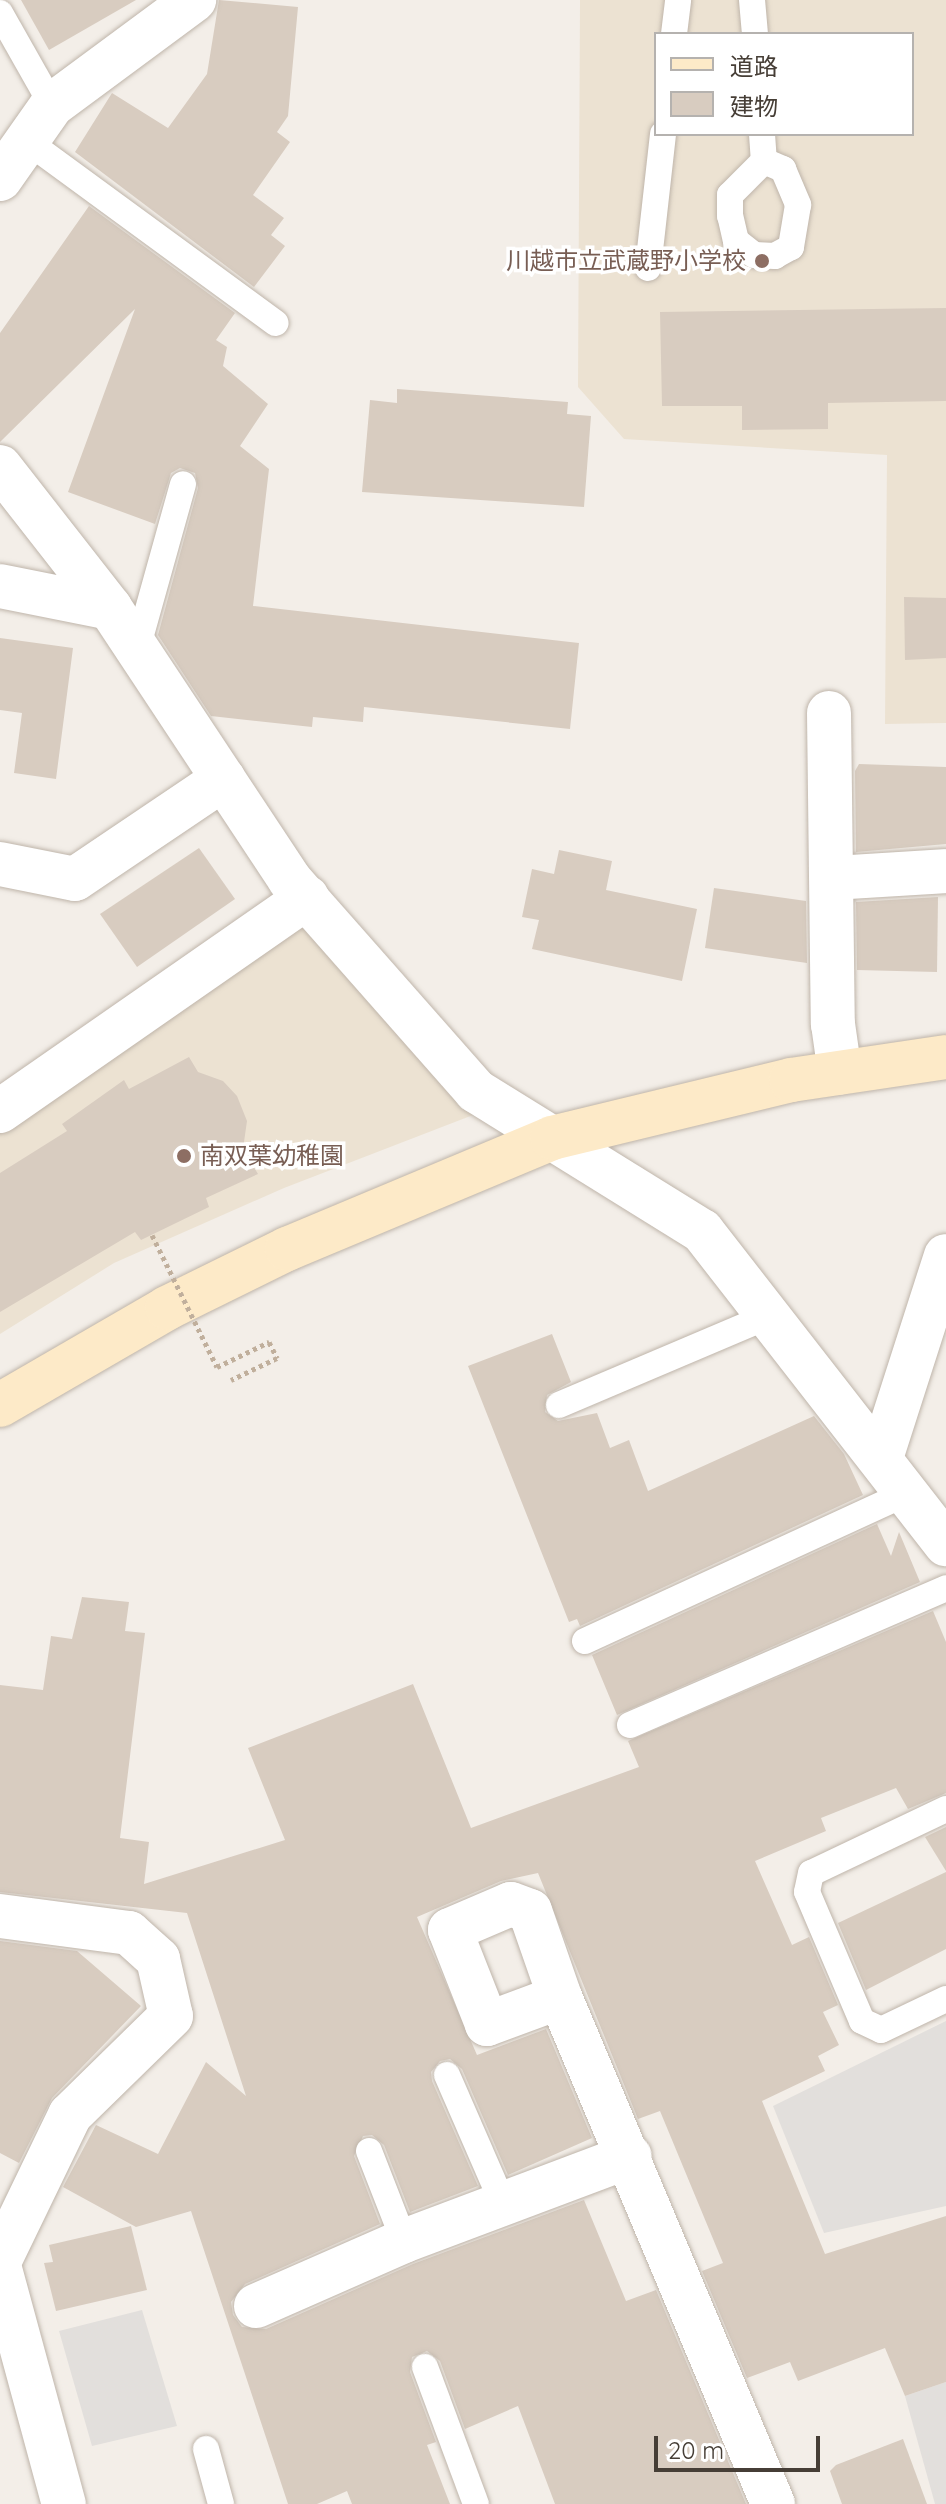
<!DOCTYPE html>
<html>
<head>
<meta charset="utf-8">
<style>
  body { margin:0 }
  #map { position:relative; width:946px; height:2504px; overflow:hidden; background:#f3eee8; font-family:Quicksand,"Noto Sans JP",sans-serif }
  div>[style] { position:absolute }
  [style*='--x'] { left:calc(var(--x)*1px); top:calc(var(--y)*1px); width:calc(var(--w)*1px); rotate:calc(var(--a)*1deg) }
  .education>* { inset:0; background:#ece2d2 }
  .parking>* { inset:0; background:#e2dfdc }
  .building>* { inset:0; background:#d8ccc0 }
  .path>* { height:5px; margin-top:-2.5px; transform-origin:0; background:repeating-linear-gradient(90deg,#c0af9c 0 4px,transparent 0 8px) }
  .roads { filter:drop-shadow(0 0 2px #bfb5aa) drop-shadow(0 0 2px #bfb5aa) }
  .lane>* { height:26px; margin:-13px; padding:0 13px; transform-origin:13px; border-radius:13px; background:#fff }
  .street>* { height:44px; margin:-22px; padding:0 22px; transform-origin:22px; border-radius:22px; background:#fff }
  .secondary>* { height:44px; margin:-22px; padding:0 22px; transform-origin:22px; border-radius:22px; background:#fdeac8 }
  .path-bridge>* { height:5px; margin-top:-2.5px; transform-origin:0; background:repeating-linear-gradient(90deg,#c0af9c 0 4px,transparent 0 8px) }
  .dots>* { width:22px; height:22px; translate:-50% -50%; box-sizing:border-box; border:4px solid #fff; border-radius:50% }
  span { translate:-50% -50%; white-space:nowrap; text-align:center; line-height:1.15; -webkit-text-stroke:7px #fff; paint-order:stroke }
  .education-label { font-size:24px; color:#785e54 }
  .right { translate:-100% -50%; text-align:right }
  .left { translate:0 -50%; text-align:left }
  .legend { position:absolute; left:654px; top:32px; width:260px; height:104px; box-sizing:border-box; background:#fff; border:2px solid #b5b2af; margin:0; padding:10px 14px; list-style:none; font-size:24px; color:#463e36 }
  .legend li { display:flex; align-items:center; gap:16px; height:40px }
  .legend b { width:40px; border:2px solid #b5b2af }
  .scale { position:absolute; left:654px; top:2436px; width:166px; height:36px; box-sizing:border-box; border:4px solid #463e36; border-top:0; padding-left:10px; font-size:24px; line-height:28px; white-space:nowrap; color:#463e36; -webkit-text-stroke:6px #fff; paint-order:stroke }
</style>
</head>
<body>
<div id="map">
  <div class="education">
    <i style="clip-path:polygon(evenodd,580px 0,946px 0,946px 723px,885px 724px,887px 455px,624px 439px,578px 387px,580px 0,656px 34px,912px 34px,912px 134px,656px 134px,656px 34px)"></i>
    <i style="clip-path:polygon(303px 912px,486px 1110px,284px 1188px,114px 1263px,0 1334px,0 1123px)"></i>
  </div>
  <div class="parking">
    <i style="clip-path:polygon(946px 2021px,946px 2206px,824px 2233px,773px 2106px)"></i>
    <i style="clip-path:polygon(142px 2310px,177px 2426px,92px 2446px,59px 2331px)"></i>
    <i style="clip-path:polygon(946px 2382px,946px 2504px,935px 2504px,905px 2396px)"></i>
  </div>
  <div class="building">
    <i style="clip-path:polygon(21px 0,136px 0,49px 50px)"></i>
    <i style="clip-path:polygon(219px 0,298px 7px,288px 116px,277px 132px,290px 142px,253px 195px,284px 218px,271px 235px,285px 246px,254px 287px,75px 152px,112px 93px,168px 128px,207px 74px)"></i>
    <i style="clip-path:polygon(89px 206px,235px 313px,216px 340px,227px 347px,223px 366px,268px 404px,240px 446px,269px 469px,253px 606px,579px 643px,570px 729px,364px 707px,363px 722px,313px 717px,312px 727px,211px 716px,158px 635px,198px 488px,195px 473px,180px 468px,171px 473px,155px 524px,68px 492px,135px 309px,0 442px,0 333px)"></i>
    <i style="clip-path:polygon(946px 308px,946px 401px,828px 403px,828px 429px,742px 430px,742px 406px,662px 406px,660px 312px)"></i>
    <i style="clip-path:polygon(397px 389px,568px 402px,567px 414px,591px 416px,584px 507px,362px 492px,370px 400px,397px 403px)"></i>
    <i style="clip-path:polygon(904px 597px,946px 598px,946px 658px,905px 660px)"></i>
    <i style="clip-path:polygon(0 638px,73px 648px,56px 779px,14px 773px,22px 713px,0 710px)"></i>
    <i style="clip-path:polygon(859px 764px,946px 767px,946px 844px,856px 852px,855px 771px)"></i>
    <i style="clip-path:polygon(199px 848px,235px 899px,137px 967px,100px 914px)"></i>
    <i style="clip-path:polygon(559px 850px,612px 861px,606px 890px,697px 909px,682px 981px,532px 949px,539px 920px,522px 917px,532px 869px,554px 874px)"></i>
    <i style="clip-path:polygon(714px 888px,806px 901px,807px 963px,705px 948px)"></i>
    <i style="clip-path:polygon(938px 897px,937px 972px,857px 970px,856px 902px)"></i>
    <i style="clip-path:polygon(189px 1057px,198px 1072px,223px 1081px,237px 1096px,247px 1121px,243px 1149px,258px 1174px,206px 1198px,209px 1207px,141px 1240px,135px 1232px,0 1312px,0 1173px,67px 1131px,62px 1124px,124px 1080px,129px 1089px)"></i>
    <i style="clip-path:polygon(552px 1334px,571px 1382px,547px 1395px,545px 1412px,558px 1421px,597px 1413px,610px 1448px,629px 1440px,648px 1491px,814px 1416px,844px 1454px,863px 1495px,580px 1626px,577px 1619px,569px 1622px,468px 1366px)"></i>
    <i style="clip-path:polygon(877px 1524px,891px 1556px,899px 1532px,920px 1582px,617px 1715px,592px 1655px)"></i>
    <i style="clip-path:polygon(82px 1597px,129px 1602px,125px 1631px,145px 1633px,120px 1838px,149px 1842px,144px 1884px,285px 1840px,248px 1748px,413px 1684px,471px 1828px,639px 1767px,628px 1741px,933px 1611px,946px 1642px,946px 1793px,908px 1809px,896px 1788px,821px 1818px,826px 1831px,755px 1861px,792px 1945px,809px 1937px,838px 2005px,823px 2012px,839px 2045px,818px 2056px,825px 2071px,762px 2101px,825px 2254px,946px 2216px,946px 2382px,905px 2396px,885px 2348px,798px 2381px,790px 2362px,747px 2378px,702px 2271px,723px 2263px,660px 2111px,638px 2119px,538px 1873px,501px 1881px,417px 1917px,477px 2055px,546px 2029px,592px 2138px,508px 2175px,462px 2069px,450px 2059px,440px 2061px,431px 2072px,432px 2081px,478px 2186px,410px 2212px,384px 2145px,372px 2135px,363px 2136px,354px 2156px,380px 2224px,245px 2284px,231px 2302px,233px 2315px,242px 2327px,266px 2329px,413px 2264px,584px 2200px,626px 2301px,656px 2290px,746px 2504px,555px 2504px,518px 2406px,465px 2429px,440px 2361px,427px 2351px,412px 2357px,410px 2372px,436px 2442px,427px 2445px,450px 2504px,352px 2504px,347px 2491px,317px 2504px,288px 2504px,191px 2211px,136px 2227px,63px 2187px,96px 2125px,158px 2154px,206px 2062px,246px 2096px,187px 1913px,0 1892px,0 1685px,43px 1690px,51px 1636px,72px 1639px)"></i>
    <i style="clip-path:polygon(946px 1827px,946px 1871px,925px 1837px)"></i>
    <i style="clip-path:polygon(946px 1872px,946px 1949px,866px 1990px,838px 1923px)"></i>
    <i style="clip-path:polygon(0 1941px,77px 1951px,141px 2006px,52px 2098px,19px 2163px,0 2153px)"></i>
    <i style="clip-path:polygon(131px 2226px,147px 2290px,56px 2311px,44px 2263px,53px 2262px,49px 2245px)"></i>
    <i style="clip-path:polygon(903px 2439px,927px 2504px,842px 2504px,830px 2471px,836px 2465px)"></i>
  </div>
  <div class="path">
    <i style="--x:217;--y:1367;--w:58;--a:-25.7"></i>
    <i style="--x:269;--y:1342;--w:18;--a:63"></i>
    <i style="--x:277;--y:1358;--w:51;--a:154.4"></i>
  </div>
  <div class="roads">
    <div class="lane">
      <i style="--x:752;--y:0;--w:34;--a:85"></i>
      <i style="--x:0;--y:13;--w:106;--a:60.5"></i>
      <i style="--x:674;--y:34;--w:34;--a:-83"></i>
      <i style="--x:762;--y:134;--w:27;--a:86"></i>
      <i style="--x:27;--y:141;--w:308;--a:36.2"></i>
      <i style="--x:764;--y:161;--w:21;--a:23"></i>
      <i style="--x:783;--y:169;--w:39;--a:67"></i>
      <i style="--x:798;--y:205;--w:43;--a:99.5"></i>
      <i style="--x:791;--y:247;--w:18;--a:151"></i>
      <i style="--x:775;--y:256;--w:21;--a:-177"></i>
      <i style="--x:754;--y:255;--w:23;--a:-142"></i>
      <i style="--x:736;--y:241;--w:26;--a:-103"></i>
      <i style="--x:730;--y:216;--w:21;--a:-90"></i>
      <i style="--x:730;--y:195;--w:48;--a:-45"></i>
      <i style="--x:648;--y:268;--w:135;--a:-83.6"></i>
      <i style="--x:137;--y:649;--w:171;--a:-74.4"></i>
      <i style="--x:559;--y:1405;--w:228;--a:-23"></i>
      <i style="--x:585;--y:1641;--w:354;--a:-24.7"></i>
      <i style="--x:630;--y:1725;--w:344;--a:-23.4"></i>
      <i style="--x:946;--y:1809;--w:149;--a:154.6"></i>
      <i style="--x:811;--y:1873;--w:19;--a:102"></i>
      <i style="--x:807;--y:1892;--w:140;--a:66.9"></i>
      <i style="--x:862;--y:2021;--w:21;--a:25"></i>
      <i style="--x:881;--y:2030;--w:72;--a:-25.5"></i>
      <i style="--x:447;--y:2075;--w:141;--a:66.5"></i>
      <i style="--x:369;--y:2151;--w:97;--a:68.7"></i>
      <i style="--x:425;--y:2367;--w:146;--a:69.6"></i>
      <i style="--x:206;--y:2449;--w:57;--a:74.7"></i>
    </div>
    <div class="street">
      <i style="--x:0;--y:179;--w:90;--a:-54.9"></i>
      <i style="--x:52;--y:105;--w:177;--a:-36.5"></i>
      <i style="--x:0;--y:467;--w:179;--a:52"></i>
      <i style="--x:110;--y:608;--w:326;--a:56.5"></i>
      <i style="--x:290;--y:880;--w:281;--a:48.6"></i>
      <i style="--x:476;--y:1091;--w:266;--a:31.8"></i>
      <i style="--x:702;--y:1231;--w:397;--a:52.1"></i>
      <i style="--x:0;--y:586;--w:112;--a:11.3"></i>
      <i style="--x:829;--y:713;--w:311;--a:89.3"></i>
      <i style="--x:833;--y:1024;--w:49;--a:81.9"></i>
      <i style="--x:0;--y:864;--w:76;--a:11.3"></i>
      <i style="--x:75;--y:879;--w:179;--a:-34"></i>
      <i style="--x:833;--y:878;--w:113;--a:-3.5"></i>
      <i style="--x:0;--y:1111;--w:374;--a:-34.8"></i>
      <i style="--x:881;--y:1458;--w:212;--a:-72.2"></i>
      <i style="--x:0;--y:1916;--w:130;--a:7.5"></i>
      <i style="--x:129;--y:1933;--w:39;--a:42"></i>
      <i style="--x:158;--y:1959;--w:58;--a:77.2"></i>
      <i style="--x:171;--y:2016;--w:141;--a:135.6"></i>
      <i style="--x:70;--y:2115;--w:161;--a:115.8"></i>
      <i style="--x:560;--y:1997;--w:78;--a:159.7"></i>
      <i style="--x:487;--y:2024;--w:101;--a:-111.5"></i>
      <i style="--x:450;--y:1930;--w:66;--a:-23.1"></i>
      <i style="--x:511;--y:1904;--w:20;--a:20"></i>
      <i style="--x:530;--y:1911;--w:91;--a:70.8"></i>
      <i style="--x:560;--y:1997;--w:550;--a:67.21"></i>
      <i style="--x:0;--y:2269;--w:244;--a:74.8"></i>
      <i style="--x:256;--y:2306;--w:162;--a:-23.7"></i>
      <i style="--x:404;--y:2241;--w:241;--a:-20.6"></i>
    </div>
    <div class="secondary">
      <i style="--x:0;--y:1405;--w:193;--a:-30.1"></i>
      <i style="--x:167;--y:1308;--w:134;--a:-26.2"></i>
      <i style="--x:287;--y:1249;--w:287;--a:-22.7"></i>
      <i style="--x:552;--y:1138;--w:246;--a:-13.6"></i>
      <i style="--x:791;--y:1080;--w:157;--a:-8.4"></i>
    </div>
  </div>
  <div class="path-bridge">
    <i style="--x:152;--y:1235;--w:147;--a:63.8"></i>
  </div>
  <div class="dots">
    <i style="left:762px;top:261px;background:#8d6e63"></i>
    <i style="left:184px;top:1156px;background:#8d6e63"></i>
  </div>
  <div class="education-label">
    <span class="right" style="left:746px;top:261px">川越市立武蔵野小学校</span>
    <span class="left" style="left:200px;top:1156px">南双葉幼稚園</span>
  </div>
  <ul class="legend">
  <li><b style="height:10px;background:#fdeac8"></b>道路</li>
  <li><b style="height:22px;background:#d8ccc0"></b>建物</li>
  </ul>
  <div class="scale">20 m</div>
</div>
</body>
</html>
